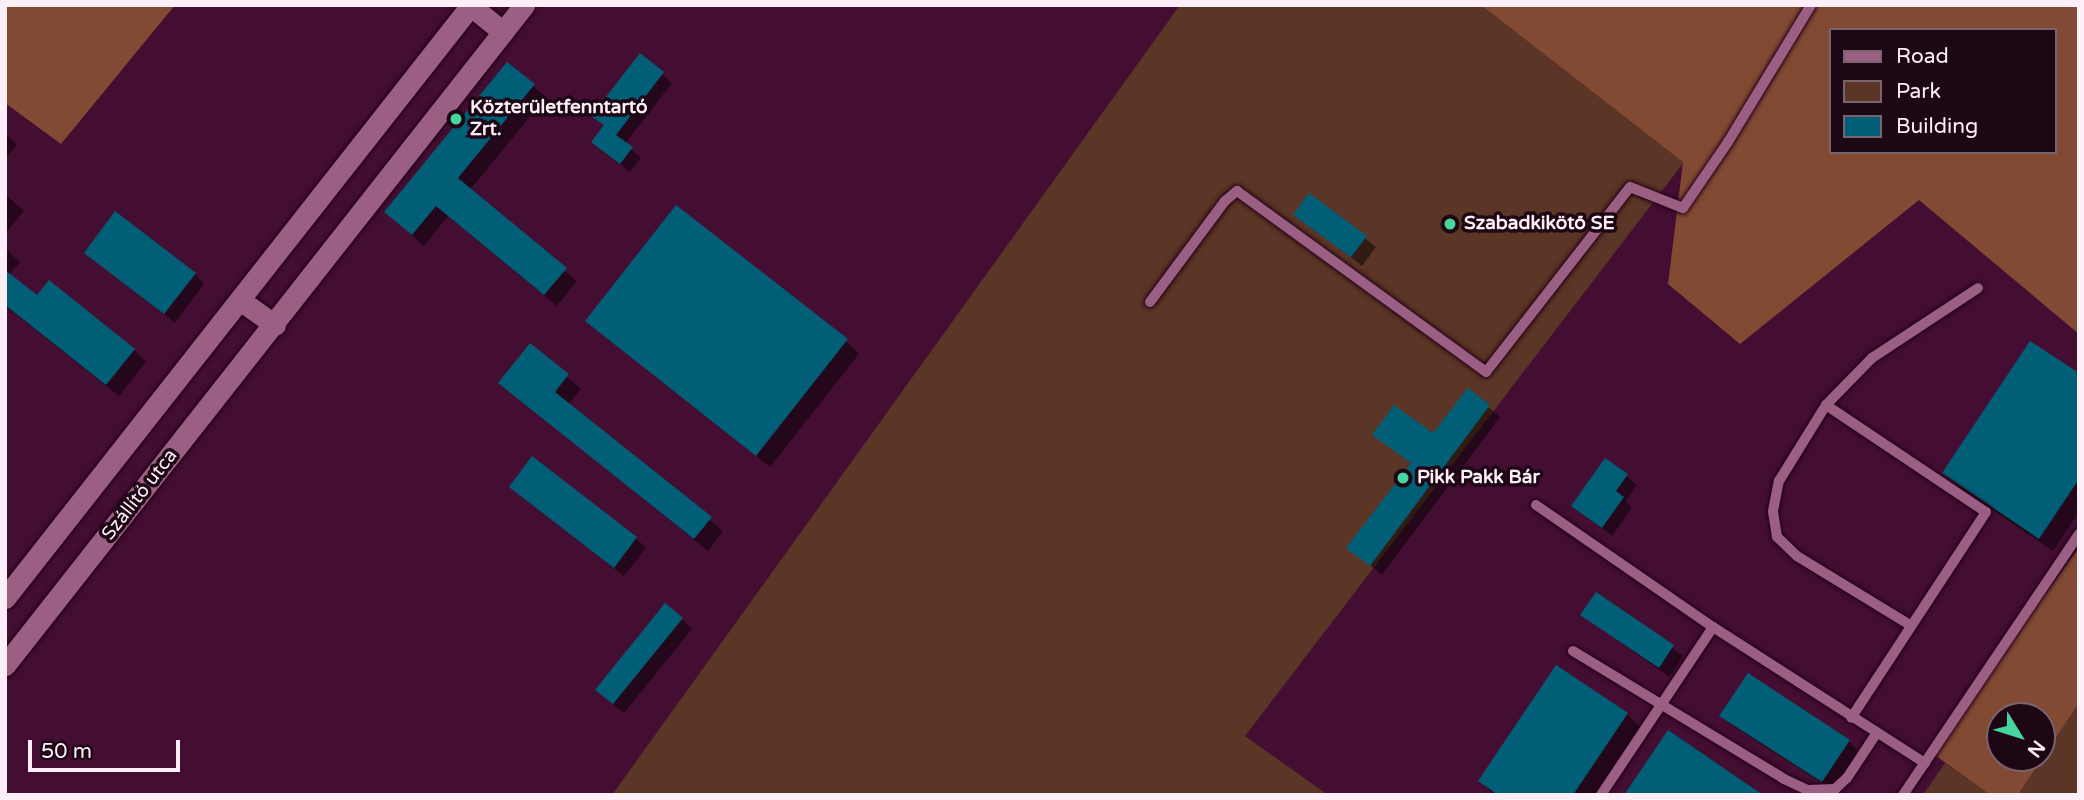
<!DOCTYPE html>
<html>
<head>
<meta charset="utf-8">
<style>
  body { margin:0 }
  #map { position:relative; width:2084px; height:800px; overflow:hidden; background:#440e33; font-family:"Varela Round",sans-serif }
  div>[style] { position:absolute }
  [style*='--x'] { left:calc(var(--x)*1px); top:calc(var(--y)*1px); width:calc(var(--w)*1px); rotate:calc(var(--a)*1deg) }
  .green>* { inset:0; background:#5b3525 }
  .forest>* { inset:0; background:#824a33 }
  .shadow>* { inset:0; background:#0007 }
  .building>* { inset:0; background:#005e77 }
  .roads { filter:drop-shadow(0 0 2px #240018) drop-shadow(0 0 2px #240018) }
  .service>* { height:10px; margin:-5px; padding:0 5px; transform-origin:5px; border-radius:5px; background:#9c5f84 }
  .minor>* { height:21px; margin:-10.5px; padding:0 10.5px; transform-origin:10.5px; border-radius:10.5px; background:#9c5f84 }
  .dots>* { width:19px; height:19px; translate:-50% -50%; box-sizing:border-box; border:4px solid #1d0715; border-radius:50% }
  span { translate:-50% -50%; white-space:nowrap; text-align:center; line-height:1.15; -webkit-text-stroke:7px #1d0715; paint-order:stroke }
  .poi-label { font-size:19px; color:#fdeff7; font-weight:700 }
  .left { translate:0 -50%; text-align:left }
  .street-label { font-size:19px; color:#fdeff7 }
  .frame { position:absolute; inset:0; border:7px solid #fdeff7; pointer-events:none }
  .legend { position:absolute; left:1829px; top:28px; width:228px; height:126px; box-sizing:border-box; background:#1d0715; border:2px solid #77646f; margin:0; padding:9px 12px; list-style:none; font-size:21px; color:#fdeff7 }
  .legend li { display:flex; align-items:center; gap:14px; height:35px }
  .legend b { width:35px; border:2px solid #77646f }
  .north { position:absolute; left:1986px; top:702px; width:70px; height:70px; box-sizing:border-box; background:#1d0715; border:2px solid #77646f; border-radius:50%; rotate:128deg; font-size:19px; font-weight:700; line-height:28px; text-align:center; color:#fdeff7 }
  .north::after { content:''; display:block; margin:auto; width:24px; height:32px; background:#48d49d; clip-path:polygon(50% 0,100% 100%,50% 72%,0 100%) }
  .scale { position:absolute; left:28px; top:740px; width:152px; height:32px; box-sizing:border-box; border:4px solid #fdeff7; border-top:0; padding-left:9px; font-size:21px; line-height:24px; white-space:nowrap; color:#fdeff7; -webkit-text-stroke:5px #1d0715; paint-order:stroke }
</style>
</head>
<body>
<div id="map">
  <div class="green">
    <i style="clip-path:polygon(1180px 5px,1481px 5px,1684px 162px,1245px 736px,1328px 795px,612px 795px)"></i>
    <i style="clip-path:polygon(2079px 703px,2079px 795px,2018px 795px)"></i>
    <i style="clip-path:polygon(1945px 763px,1990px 795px,1923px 795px)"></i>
  </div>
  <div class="forest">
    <i style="clip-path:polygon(5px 5px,175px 5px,61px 144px,5px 103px)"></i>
    <i style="clip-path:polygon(evenodd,1481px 5px,2079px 5px,2079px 334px,1919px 200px,1740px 344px,1668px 284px,1683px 162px,1481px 5px,1830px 30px,2054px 30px,2054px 152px,1830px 152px,1830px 30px)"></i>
    <i style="clip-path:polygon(evenodd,2079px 547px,2079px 703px,2018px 795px,1990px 795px,1932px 753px,2079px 547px,2000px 716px,2042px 716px,2042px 758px,2000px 758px,2000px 716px)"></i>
  </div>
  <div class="shadow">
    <i style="clip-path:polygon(640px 56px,672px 83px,625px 144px,641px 158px,630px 172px,593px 142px,605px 126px,594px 115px)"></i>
    <i style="clip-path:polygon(507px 64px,546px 97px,470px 190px,577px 281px,557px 306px,448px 216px,424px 246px,386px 212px)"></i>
    <i style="clip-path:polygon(5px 134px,17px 145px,5px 160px)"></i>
    <i style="clip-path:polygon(5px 194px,24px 211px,5px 234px)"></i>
    <i style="clip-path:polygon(1310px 196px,1376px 247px,1362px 266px,1296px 214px)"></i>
    <i style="clip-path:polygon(5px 248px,20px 262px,9px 275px,38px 298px,134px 350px,146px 362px,119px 396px,5px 306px)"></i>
    <i style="clip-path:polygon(86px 253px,195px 274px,204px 284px,175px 323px)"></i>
    <i style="clip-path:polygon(588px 321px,846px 341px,859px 354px,770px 467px)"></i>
    <i style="clip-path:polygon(530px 346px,581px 389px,568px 405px,723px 531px,708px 551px,500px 383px)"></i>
    <i style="clip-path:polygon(2079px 375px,2079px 512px,2053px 551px,1957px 486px,1944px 473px)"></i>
    <i style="clip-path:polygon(1468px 390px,1500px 417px,1382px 575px,1349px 548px,1412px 464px,1375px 435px,1433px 436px)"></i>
    <i style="clip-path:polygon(1606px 460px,1637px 485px,1626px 501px,1632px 508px,1612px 536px,1573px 506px)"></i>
    <i style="clip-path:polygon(511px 487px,636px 538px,646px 548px,624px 576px)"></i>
    <i style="clip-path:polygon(1596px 594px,1683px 656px,1669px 677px,1582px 615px)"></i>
    <i style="clip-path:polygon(682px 619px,692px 629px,624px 713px,607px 699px)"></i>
    <i style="clip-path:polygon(1627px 714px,1640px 727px,1594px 795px,1494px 795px,1480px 781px)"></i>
    <i style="clip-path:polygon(1721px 716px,1849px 741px,1858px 751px,1833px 790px,1731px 725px)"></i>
  </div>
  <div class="building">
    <i style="clip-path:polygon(640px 53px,664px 72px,616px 135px,633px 147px,620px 164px,591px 142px,604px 125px,591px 116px)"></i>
    <i style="clip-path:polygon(507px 62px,535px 84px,458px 178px,567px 268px,544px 295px,436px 206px,412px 235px,384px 212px)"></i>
    <i style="clip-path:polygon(1309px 193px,1367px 236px,1351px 257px,1293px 215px)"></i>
    <i style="clip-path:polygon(676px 205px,848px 339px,756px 456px,585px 321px)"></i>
    <i style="clip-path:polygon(115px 211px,196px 273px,164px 314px,84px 253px)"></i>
    <i style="clip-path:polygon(5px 270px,37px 295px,49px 280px,135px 349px,106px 385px,5px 305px)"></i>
    <i style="clip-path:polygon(2030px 341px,2079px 373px,2079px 479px,2039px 539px,1942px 473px)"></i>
    <i style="clip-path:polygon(530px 343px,569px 374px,555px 392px,712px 517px,694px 539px,498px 383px)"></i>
    <i style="clip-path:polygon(1468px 388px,1490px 405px,1370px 566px,1346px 548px,1411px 463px,1372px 435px,1394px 405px,1433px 433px)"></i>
    <i style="clip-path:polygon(532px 456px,637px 537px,614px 568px,509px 487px)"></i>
    <i style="clip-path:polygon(1605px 458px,1628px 474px,1616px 491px,1624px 497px,1602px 528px,1571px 506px)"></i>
    <i style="clip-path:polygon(1596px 592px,1674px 645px,1659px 668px,1580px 615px)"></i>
    <i style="clip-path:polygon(665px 603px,683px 618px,613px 704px,595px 690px)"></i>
    <i style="clip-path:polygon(1556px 665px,1628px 713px,1573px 795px,1498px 795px,1478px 781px)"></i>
    <i style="clip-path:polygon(1748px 673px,1850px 740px,1822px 782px,1719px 716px)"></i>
    <i style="clip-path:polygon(1668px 730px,1763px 795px,1624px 795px)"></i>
  </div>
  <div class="roads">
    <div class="service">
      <i style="--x:1150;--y:302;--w:126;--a:-53.4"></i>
      <i style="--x:1225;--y:201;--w:16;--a:-40"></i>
      <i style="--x:1237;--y:191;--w:308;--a:36"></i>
      <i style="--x:1486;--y:372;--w:234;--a:-52.1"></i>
      <i style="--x:1630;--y:187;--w:57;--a:21.6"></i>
      <i style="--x:1683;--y:208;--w:80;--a:-55.7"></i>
      <i style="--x:1728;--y:142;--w:160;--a:-58.8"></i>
      <i style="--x:1826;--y:405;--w:192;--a:33.8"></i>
      <i style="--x:1986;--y:512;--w:246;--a:123.2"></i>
      <i style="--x:1536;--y:505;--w:215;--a:34.6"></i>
      <i style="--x:1910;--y:625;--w:132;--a:-148.6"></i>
      <i style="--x:1797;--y:556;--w:28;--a:-136"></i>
      <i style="--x:1777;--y:537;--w:26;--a:-99"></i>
      <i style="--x:1773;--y:511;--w:31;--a:-79"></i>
      <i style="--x:1779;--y:481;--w:89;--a:-58.3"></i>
      <i style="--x:1826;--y:405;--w:66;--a:-45.6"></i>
      <i style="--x:1872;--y:358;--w:127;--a:-33.4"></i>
      <i style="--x:1573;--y:651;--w:247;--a:31.2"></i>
      <i style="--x:1784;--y:779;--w:26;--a:25"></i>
      <i style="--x:1808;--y:790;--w:27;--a:-2"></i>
      <i style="--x:1835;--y:789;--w:16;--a:-43"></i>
      <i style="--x:1847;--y:778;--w:53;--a:-56.6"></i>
      <i style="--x:1601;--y:795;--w:202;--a:-56.3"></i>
      <i style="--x:1713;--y:627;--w:252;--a:32.7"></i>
      <i style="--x:1903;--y:795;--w:315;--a:-56"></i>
    </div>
    <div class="minor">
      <i style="--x:471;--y:6;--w:41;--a:39.1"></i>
      <i style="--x:240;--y:300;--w:43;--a:35.5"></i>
      <i style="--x:5;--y:598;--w:754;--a:-51.84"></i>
      <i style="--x:5;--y:665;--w:840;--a:-51.82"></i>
    </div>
  </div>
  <div class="dots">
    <i style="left:456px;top:119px;background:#48d49d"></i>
    <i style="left:1450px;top:224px;background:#48d49d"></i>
    <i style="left:1403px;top:478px;background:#48d49d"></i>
  </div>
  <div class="poi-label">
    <span class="left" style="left:470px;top:119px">Közterületfenntartó<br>Zrt.</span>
    <span class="left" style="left:1464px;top:224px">Szabadkikötő SE</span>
    <span class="left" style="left:1417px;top:478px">Pikk Pakk Bár</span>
  </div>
  <div class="street-label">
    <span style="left:140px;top:495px;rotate:-52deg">Szállító utca</span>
  </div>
  <div class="frame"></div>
  <ul class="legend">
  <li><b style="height:9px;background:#9c5f84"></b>Road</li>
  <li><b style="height:19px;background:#5b3525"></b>Park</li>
  <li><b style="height:19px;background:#005e77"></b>Building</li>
  </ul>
  <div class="north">N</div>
  <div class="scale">50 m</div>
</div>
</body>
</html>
